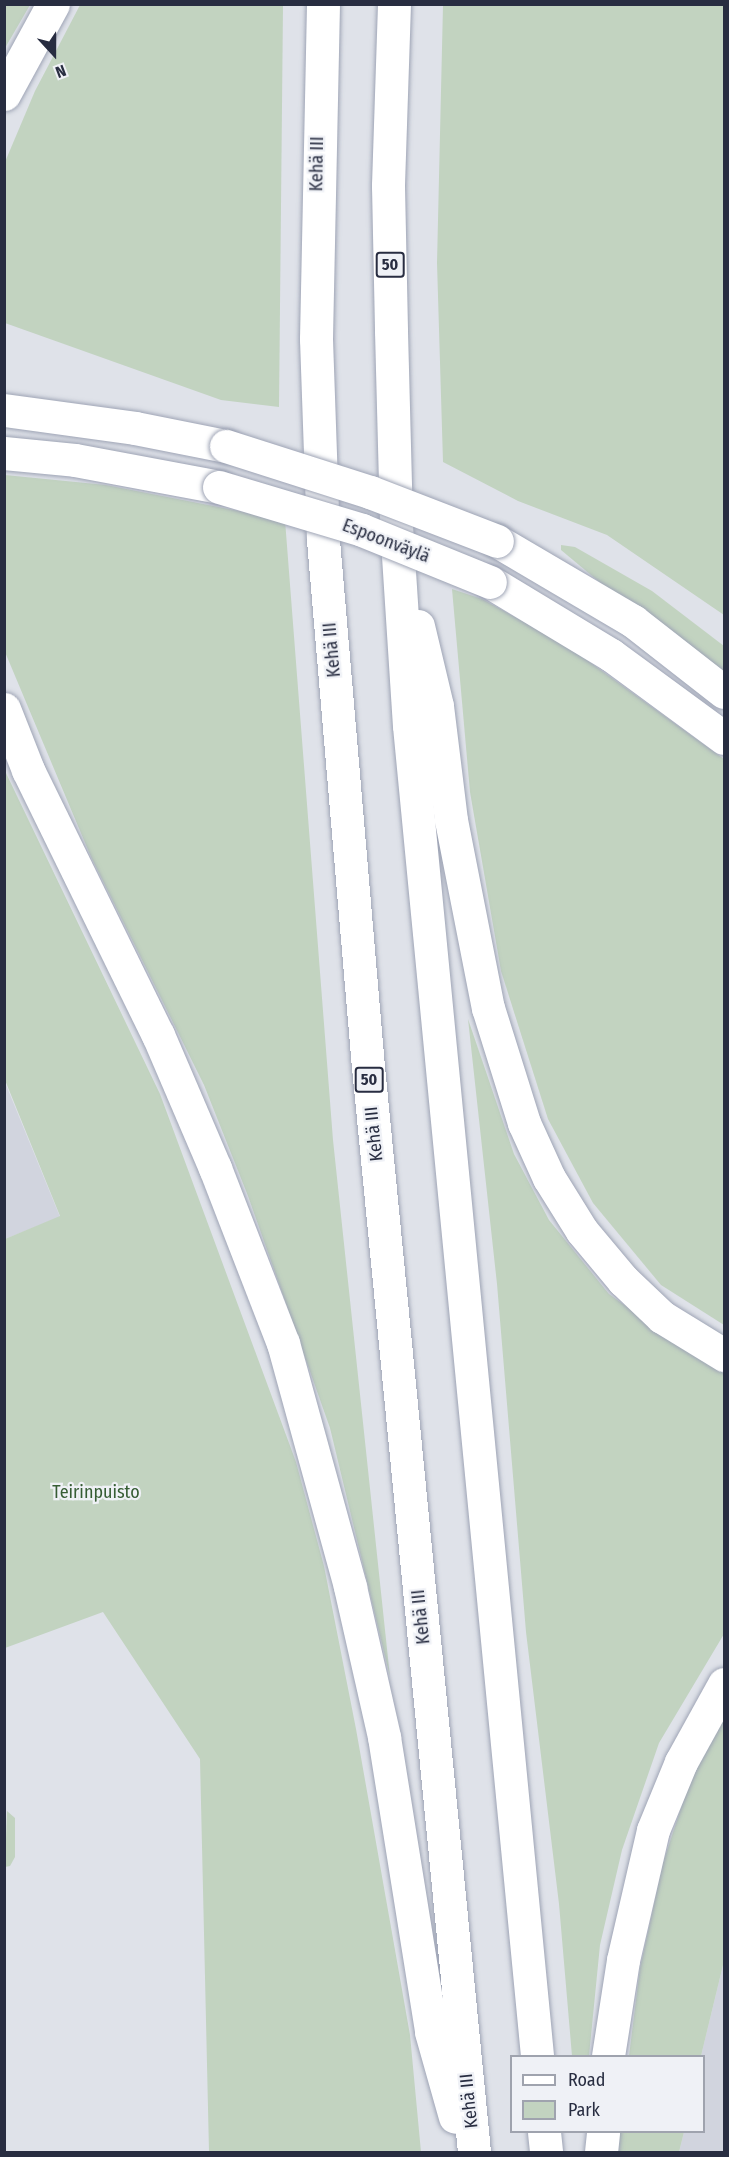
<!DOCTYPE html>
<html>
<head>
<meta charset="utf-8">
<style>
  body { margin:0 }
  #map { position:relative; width:729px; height:2157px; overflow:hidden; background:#dfe2e9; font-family:"Fira Sans Condensed",sans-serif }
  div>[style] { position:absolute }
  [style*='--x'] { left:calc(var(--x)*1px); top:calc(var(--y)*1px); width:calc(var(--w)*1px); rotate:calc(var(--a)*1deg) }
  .built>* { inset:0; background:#d1d4de }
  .green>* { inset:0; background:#c2d3c0 }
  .roads { filter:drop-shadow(0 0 2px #9ea4b5) drop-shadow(0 0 2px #9ea4b5) }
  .major>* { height:33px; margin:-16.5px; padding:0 16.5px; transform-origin:16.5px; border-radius:16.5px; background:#fff }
  .highway>* { height:33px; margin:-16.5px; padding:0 16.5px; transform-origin:16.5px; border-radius:16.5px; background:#fff }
  .bridges { filter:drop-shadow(0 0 2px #9ea4b5) drop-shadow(0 0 2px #9ea4b5) }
  .major-bridge>* { height:33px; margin:-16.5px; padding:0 16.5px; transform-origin:16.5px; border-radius:16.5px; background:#fff }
  span { translate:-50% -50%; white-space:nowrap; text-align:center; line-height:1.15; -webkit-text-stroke:4.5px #eff1f6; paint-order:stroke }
  .shield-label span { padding:2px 4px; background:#eff1f6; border:2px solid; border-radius:4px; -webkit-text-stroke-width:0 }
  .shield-label { font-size:16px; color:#282d41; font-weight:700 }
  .street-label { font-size:18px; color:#282d41 }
  .park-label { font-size:18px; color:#365d34 }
  .frame { position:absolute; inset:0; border:6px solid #282d41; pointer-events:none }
  .legend { position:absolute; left:510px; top:2055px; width:195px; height:78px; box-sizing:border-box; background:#eff1f6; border:2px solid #9fa3ae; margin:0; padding:8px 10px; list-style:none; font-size:18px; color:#282d41 }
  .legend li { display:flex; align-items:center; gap:12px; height:30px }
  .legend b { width:30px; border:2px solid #9fa3ae }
  .north { position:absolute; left:24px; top:24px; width:60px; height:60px; -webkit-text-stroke:4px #eff1f6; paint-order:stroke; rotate:159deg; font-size:16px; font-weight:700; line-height:24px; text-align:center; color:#282d41 }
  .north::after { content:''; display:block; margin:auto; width:21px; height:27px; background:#282d41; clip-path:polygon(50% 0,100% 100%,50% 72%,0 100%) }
</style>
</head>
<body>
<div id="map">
  <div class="built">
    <i style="clip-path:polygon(4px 1080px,60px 1217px,5px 1239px,4px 1239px)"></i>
    <i style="clip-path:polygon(724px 1961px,724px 2152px,679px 2152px,684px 2132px,704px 2132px,701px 2056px)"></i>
  </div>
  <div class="green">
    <i style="clip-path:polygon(5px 4px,30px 5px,5px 48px,4px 5px)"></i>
    <i style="clip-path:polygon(80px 5px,283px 5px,279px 407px,221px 400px,5px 323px,5px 162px,35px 91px)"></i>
    <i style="clip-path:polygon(443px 5px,724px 5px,724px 615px,607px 535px,518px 501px,443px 462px,437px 263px)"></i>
    <i style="clip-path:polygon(5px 475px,106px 485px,285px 520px,333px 1140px,390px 1677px,330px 1428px,248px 1196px,204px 1085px,91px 857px,5px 652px)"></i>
    <i style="clip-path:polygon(561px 545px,575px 547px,652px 591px,724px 646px,724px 672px,609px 590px,561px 550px)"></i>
    <i style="clip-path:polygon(452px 589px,482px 599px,566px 645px,724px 759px,724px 1325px,661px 1285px,593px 1203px,548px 1119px,501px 971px,470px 792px)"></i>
    <i style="clip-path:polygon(5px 771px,160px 1094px,296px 1462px,324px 1566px,356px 1729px,410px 2035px,421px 2152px,209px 2152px,200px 1759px,103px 1612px,5px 1648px,5px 1239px,60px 1216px,5px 1080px)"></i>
    <i style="clip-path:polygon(468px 1019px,514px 1154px,549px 1220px,609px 1294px,694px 1355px,724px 1370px,724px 1634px,659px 1743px,622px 1850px,600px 1945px,589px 2056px,572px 2056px,559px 1904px,526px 1632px,497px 1284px)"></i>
    <i style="clip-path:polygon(724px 1716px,724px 1961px,701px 2056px,629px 2056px,640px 1968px,663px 1863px,697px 1759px)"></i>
    <i style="clip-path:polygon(7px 1811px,15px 1818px,15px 1857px,10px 1866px,5px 1867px)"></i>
    <i style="clip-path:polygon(620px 2132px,684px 2132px,679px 2152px,619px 2152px)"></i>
  </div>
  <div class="roads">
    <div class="major">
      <i style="--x:4;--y:410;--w:132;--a:7.8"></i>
      <i style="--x:135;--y:428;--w:93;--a:11.2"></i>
      <i style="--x:4;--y:453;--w:71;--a:5.6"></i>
      <i style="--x:75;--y:460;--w:147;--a:10.6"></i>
      <i style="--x:497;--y:541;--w:158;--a:30.5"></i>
      <i style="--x:633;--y:621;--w:115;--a:38"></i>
      <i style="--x:490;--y:582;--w:141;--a:31.1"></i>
      <i style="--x:611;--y:655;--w:140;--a:36.3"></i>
    </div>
    <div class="highway">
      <i style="--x:323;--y:4;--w:335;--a:91.2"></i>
      <i style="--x:316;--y:339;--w:201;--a:88"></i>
      <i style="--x:323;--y:540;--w:529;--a:85.12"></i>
      <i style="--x:368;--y:1067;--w:1090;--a:84.42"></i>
      <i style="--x:394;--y:4;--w:182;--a:91.9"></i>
      <i style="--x:388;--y:186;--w:145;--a:88.8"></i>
      <i style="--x:391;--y:331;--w:194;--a:88.5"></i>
      <i style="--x:396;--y:525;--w:201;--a:86.3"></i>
      <i style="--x:409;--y:726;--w:1336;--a:84.5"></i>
      <i style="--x:4;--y:94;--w:102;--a:-61.4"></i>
      <i style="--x:418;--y:626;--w:82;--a:76.6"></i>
      <i style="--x:437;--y:706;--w:115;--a:83"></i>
      <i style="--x:451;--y:820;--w:192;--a:78.9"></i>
      <i style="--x:488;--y:1008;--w:121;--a:72.6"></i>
      <i style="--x:524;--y:1123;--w:60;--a:65.6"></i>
      <i style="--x:549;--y:1178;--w:62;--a:58.1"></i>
      <i style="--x:582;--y:1231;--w:64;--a:50.1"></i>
      <i style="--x:623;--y:1280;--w:54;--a:43.5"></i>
      <i style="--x:662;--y:1317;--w:73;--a:31.5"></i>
      <i style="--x:4;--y:709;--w:66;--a:68.5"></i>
      <i style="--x:28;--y:770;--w:295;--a:63.9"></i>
      <i style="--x:158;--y:1035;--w:145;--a:66.8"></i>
      <i style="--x:215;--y:1168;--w:188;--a:68.8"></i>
      <i style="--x:283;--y:1343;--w:253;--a:74.6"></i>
      <i style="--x:350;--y:1587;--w:154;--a:77.2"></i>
      <i style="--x:384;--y:1737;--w:299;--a:80.9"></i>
      <i style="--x:431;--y:2032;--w:88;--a:74.2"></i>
      <i style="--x:608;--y:2056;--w:97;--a:-81.1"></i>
      <i style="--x:623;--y:1960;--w:133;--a:-77"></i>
      <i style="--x:653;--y:1830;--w:74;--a:-67.6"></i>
      <i style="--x:681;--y:1762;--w:89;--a:-61.1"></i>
      <i style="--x:544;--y:2132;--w:20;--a:84"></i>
      <i style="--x:601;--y:2152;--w:20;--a:-84"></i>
    </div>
  </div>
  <div class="bridges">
    <div class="major-bridge">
      <i style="--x:226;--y:446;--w:151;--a:17.7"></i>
      <i style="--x:370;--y:492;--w:136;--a:21.1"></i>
      <i style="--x:219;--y:487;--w:149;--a:16.7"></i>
      <i style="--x:362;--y:530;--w:138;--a:22.1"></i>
    </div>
  </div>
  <div class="shield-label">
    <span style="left:390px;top:265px">50</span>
    <span style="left:369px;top:1080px">50</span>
  </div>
  <div class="street-label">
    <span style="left:317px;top:164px;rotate:-89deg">Kehä III</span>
    <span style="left:386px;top:541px;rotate:21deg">Espoonväylä</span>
    <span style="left:332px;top:650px;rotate:-95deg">Kehä III</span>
    <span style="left:374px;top:1134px;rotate:-96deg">Kehä III</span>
    <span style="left:421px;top:1617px;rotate:-96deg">Kehä III</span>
    <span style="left:469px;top:2101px;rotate:-96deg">Kehä III</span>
  </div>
  <div class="park-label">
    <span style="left:96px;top:1492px">Teirinpuisto</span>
  </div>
  <div class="frame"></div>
  <ul class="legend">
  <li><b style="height:8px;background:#fff"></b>Road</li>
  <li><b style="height:16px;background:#c2d3c0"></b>Park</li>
  </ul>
  <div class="north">N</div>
</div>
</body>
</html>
